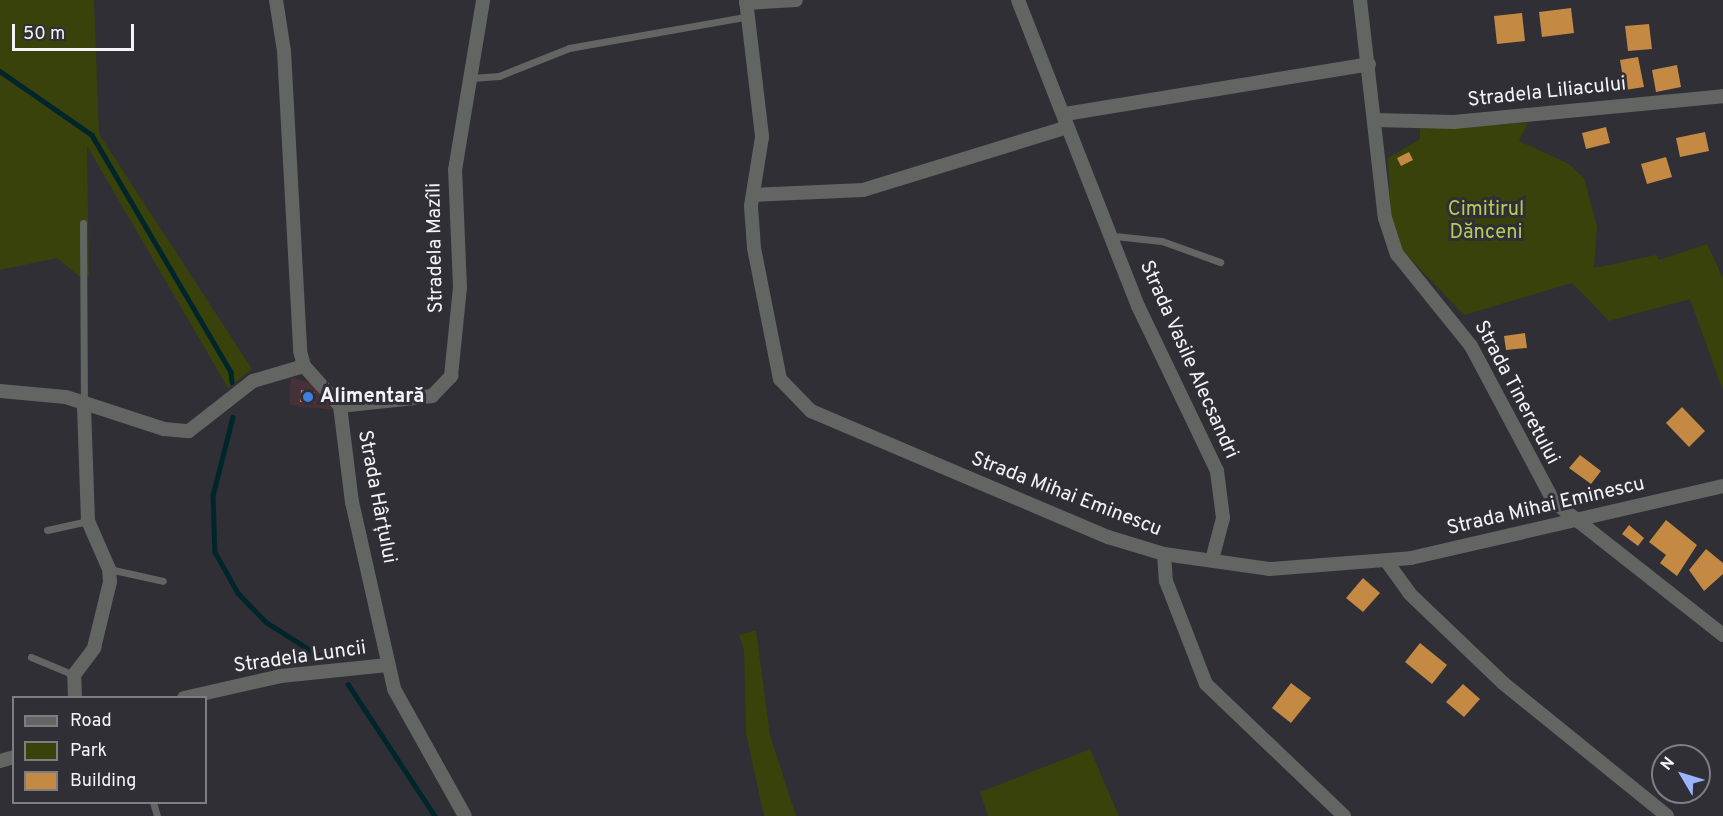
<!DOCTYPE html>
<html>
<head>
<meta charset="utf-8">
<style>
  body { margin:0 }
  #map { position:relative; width:1723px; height:816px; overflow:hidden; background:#2f2f35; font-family:Overpass,sans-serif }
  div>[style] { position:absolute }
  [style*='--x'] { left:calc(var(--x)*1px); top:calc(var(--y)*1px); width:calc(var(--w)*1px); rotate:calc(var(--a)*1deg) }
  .commercial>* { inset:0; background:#453137 }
  .green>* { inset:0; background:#39420b }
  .stream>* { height:4.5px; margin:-2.25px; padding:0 2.25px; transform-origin:2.25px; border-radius:2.25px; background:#00262b }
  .building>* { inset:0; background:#c48943 }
  .service>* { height:7px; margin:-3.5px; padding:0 3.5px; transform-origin:3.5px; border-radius:3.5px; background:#626562 }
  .minor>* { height:14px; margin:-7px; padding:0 7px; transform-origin:7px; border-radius:7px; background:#626562 }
  .dots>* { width:16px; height:16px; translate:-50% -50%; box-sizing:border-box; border:3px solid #2f2f35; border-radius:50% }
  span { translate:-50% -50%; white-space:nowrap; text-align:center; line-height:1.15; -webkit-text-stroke:6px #2f2f35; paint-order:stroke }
  .street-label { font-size:20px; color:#f3f3f8 }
  .park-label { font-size:20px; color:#b5cc5a }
  .poi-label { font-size:20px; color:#f3f3f8; font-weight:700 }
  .left { translate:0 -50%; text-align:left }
  .legend { position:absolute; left:12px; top:696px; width:195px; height:108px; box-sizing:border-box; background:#2f2f35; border:2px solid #7d7d83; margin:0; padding:8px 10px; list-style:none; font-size:18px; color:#f3f3f8 }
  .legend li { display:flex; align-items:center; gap:12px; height:30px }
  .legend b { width:30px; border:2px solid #7d7d83 }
  .north { position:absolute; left:1651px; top:744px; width:60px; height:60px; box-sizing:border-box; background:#2f2f35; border:2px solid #7d7d83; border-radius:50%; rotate:308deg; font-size:16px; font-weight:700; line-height:24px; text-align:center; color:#f3f3f8 }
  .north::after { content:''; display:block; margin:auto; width:21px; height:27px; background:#9ab5fd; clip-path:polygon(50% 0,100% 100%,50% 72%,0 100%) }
  .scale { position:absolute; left:12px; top:24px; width:122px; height:27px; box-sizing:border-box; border:3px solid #f3f3f8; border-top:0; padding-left:8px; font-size:18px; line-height:21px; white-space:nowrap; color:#f3f3f8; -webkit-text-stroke:4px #2f2f35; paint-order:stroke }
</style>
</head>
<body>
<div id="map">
  <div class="commercial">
    <i style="clip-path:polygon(291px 377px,311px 383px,333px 410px,289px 405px)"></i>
  </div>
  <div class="green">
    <i style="clip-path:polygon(0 0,94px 0,99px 134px,252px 369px,228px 388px,87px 146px,89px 276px,80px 277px,57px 258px,0 270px)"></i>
    <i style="clip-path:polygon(1528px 123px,1519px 141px,1569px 164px,1584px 178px,1597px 227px,1594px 268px,1656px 255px,1659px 260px,1707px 244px,1723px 278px,1723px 391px,1690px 299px,1609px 321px,1572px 283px,1464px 315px,1400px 248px,1391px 220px,1388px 158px,1420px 139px,1420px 129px)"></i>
    <i style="clip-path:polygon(756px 630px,770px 735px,796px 816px,764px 816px,746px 733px,744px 649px,739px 635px)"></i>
    <i style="clip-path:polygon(1090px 749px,1119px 816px,988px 816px,980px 792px)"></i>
  </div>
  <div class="stream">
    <i style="--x:0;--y:71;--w:112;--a:34.8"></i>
    <i style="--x:92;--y:135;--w:275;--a:59.6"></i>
    <i style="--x:231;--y:372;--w:10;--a:84"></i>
    <i style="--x:233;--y:417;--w:81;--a:104.2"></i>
    <i style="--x:213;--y:496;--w:56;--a:88"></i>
    <i style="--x:215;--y:552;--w:47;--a:60.7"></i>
    <i style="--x:238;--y:593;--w:40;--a:46"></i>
    <i style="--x:266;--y:622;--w:69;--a:32.5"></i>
    <i style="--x:348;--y:684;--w:158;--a:56.6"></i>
  </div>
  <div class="building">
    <i style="clip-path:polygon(1571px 8px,1574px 33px,1542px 37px,1539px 12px)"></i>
    <i style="clip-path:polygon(1522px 13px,1525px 41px,1497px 44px,1494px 16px)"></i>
    <i style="clip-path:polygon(1649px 24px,1652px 49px,1628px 51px,1625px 26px)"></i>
    <i style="clip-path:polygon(1638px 57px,1644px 87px,1625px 90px,1620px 60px)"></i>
    <i style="clip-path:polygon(1677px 65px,1681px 87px,1656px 92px,1652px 70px)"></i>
    <i style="clip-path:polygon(1606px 127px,1610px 143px,1586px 149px,1582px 133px)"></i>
    <i style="clip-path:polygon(1705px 132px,1709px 151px,1680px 157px,1676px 138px)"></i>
    <i style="clip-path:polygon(1409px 152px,1413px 160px,1401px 166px,1397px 158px)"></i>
    <i style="clip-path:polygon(1666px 157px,1672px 177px,1647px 184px,1641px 164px)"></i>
    <i style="clip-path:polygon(1525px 333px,1527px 348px,1506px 350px,1504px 336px)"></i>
    <i style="clip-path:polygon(301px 390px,315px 392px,314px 403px,300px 402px)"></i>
    <i style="clip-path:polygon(1682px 407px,1705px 431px,1689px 447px,1666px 423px)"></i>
    <i style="clip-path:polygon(1580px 455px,1601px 471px,1591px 484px,1569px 468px)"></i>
    <i style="clip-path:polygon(1666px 520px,1697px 545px,1677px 576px,1660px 563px,1666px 555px,1649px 542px)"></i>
    <i style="clip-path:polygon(1629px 525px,1644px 538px,1638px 546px,1622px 534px)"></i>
    <i style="clip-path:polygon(1706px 549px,1723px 563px,1723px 574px,1704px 591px,1689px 570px)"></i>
    <i style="clip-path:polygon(1363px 578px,1380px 593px,1363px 612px,1346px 598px)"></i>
    <i style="clip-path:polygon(1420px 643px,1447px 665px,1432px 684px,1405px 662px)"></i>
    <i style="clip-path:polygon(1291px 683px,1311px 698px,1291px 723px,1272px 708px)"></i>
    <i style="clip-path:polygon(1463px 684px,1480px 699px,1464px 717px,1446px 702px)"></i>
  </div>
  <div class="service">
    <i style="--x:471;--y:78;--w:28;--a:-4"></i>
    <i style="--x:499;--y:76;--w:75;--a:-21.8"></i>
    <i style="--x:569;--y:48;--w:179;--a:-10"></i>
    <i style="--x:83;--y:223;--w:180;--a:89.7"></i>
    <i style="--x:1114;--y:236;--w:48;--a:5.9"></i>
    <i style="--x:1162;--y:241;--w:62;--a:19.9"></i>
    <i style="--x:47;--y:530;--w:42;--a:-12.4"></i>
    <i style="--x:109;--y:569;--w:55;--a:12.5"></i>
    <i style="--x:31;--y:657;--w:47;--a:22.7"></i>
    <i style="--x:153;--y:802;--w:15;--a:74"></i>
  </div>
  <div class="minor">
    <i style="--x:276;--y:0;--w:52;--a:81.1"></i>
    <i style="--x:284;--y:51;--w:300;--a:86.9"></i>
    <i style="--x:300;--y:351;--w:16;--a:75"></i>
    <i style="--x:304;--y:366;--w:54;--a:48"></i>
    <i style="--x:340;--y:406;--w:97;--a:82.9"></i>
    <i style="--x:352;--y:502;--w:192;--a:77.3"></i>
    <i style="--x:394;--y:689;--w:145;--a:60.8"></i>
    <i style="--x:746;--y:0;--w:138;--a:83.3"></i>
    <i style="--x:762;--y:137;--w:70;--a:99.1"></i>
    <i style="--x:751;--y:206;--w:42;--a:85.9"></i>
    <i style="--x:754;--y:248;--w:134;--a:78.8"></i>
    <i style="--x:780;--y:379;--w:45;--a:45.9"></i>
    <i style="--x:811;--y:411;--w:323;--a:23"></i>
    <i style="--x:1108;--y:537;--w:59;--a:16.9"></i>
    <i style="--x:1164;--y:554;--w:106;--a:8.1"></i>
    <i style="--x:1269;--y:569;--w:142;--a:-4.4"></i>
    <i style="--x:1411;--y:558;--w:320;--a:-13"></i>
    <i style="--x:1018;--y:0;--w:329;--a:68.6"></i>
    <i style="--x:1138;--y:306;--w:183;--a:64.4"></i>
    <i style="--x:1217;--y:471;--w:47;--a:82.7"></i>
    <i style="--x:1223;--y:518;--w:43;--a:104.7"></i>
    <i style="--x:1360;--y:0;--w:219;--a:83.5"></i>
    <i style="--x:1385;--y:218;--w:38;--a:72"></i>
    <i style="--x:1397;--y:254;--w:118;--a:51.2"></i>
    <i style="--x:1471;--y:346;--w:177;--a:62"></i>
    <i style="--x:1554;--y:502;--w:215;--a:38.2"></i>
    <i style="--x:746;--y:3;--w:50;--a:-3.4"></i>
    <i style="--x:1065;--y:114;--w:308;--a:-9.3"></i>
    <i style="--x:1375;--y:120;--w:79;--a:1.5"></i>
    <i style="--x:1454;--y:122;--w:270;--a:-5.5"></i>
    <i style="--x:753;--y:195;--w:110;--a:-2.6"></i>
    <i style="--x:863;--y:190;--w:214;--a:-17.1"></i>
    <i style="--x:0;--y:391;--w:66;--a:5.2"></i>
    <i style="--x:66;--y:397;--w:103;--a:18.1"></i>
    <i style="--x:164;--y:429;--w:25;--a:5"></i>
    <i style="--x:189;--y:431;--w:81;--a:-38"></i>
    <i style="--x:253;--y:381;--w:53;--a:-16.4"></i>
    <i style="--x:340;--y:406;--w:93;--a:-6.2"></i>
    <i style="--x:432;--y:396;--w:28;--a:-46"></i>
    <i style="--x:451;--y:376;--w:89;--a:-84.2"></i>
    <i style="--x:460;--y:287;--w:117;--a:-92.4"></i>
    <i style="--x:455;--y:170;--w:172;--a:-80.6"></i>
    <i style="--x:1164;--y:554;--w:27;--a:86"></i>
    <i style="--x:1166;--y:581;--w:110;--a:68.8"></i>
    <i style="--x:1206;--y:684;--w:191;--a:43.7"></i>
    <i style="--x:1387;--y:562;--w:39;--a:54"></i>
    <i style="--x:1410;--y:594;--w:129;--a:43.7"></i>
    <i style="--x:1503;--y:683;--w:211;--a:39"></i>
    <i style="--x:75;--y:698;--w:23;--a:-92"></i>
    <i style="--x:74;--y:675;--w:34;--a:-53"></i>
    <i style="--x:94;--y:648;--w:68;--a:-76.4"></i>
    <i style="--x:110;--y:582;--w:13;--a:-94"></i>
    <i style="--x:109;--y:569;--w:52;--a:-113.6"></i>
    <i style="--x:88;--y:521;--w:115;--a:-92"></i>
    <i style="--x:184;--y:698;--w:99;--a:-12.8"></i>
    <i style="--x:281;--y:676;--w:107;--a:-5.9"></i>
    <i style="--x:0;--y:761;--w:15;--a:-16"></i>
  </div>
  <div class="dots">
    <i style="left:308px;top:397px;background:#3f7fe0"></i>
  </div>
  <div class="street-label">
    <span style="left:1547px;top:93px;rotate:-6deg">Stradela Liliacului</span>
    <span style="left:436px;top:248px;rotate:-91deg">Stradela Mazîli</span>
    <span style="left:1188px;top:360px;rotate:66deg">Strada Vasile Alecsandri</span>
    <span style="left:1516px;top:393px;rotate:62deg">Strada Tineretului</span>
    <span style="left:1066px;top:495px;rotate:21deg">Strada Mihai Eminescu</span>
    <span style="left:376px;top:497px;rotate:79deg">Strada Hârțului</span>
    <span style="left:1546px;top:507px;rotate:-13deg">Strada Mihai Eminescu</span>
    <span style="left:300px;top:658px;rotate:-8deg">Stradela Luncii</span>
  </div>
  <div class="park-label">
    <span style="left:1486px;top:222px">Cimitirul<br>Dănceni</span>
  </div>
  <div class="poi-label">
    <span class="left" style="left:320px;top:397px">Alimentară</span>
  </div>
  <ul class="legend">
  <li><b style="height:8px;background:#626562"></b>Road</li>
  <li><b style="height:16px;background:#39420b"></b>Park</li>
  <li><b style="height:16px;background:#c48943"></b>Building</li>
  </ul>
  <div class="north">N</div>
  <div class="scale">50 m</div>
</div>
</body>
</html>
